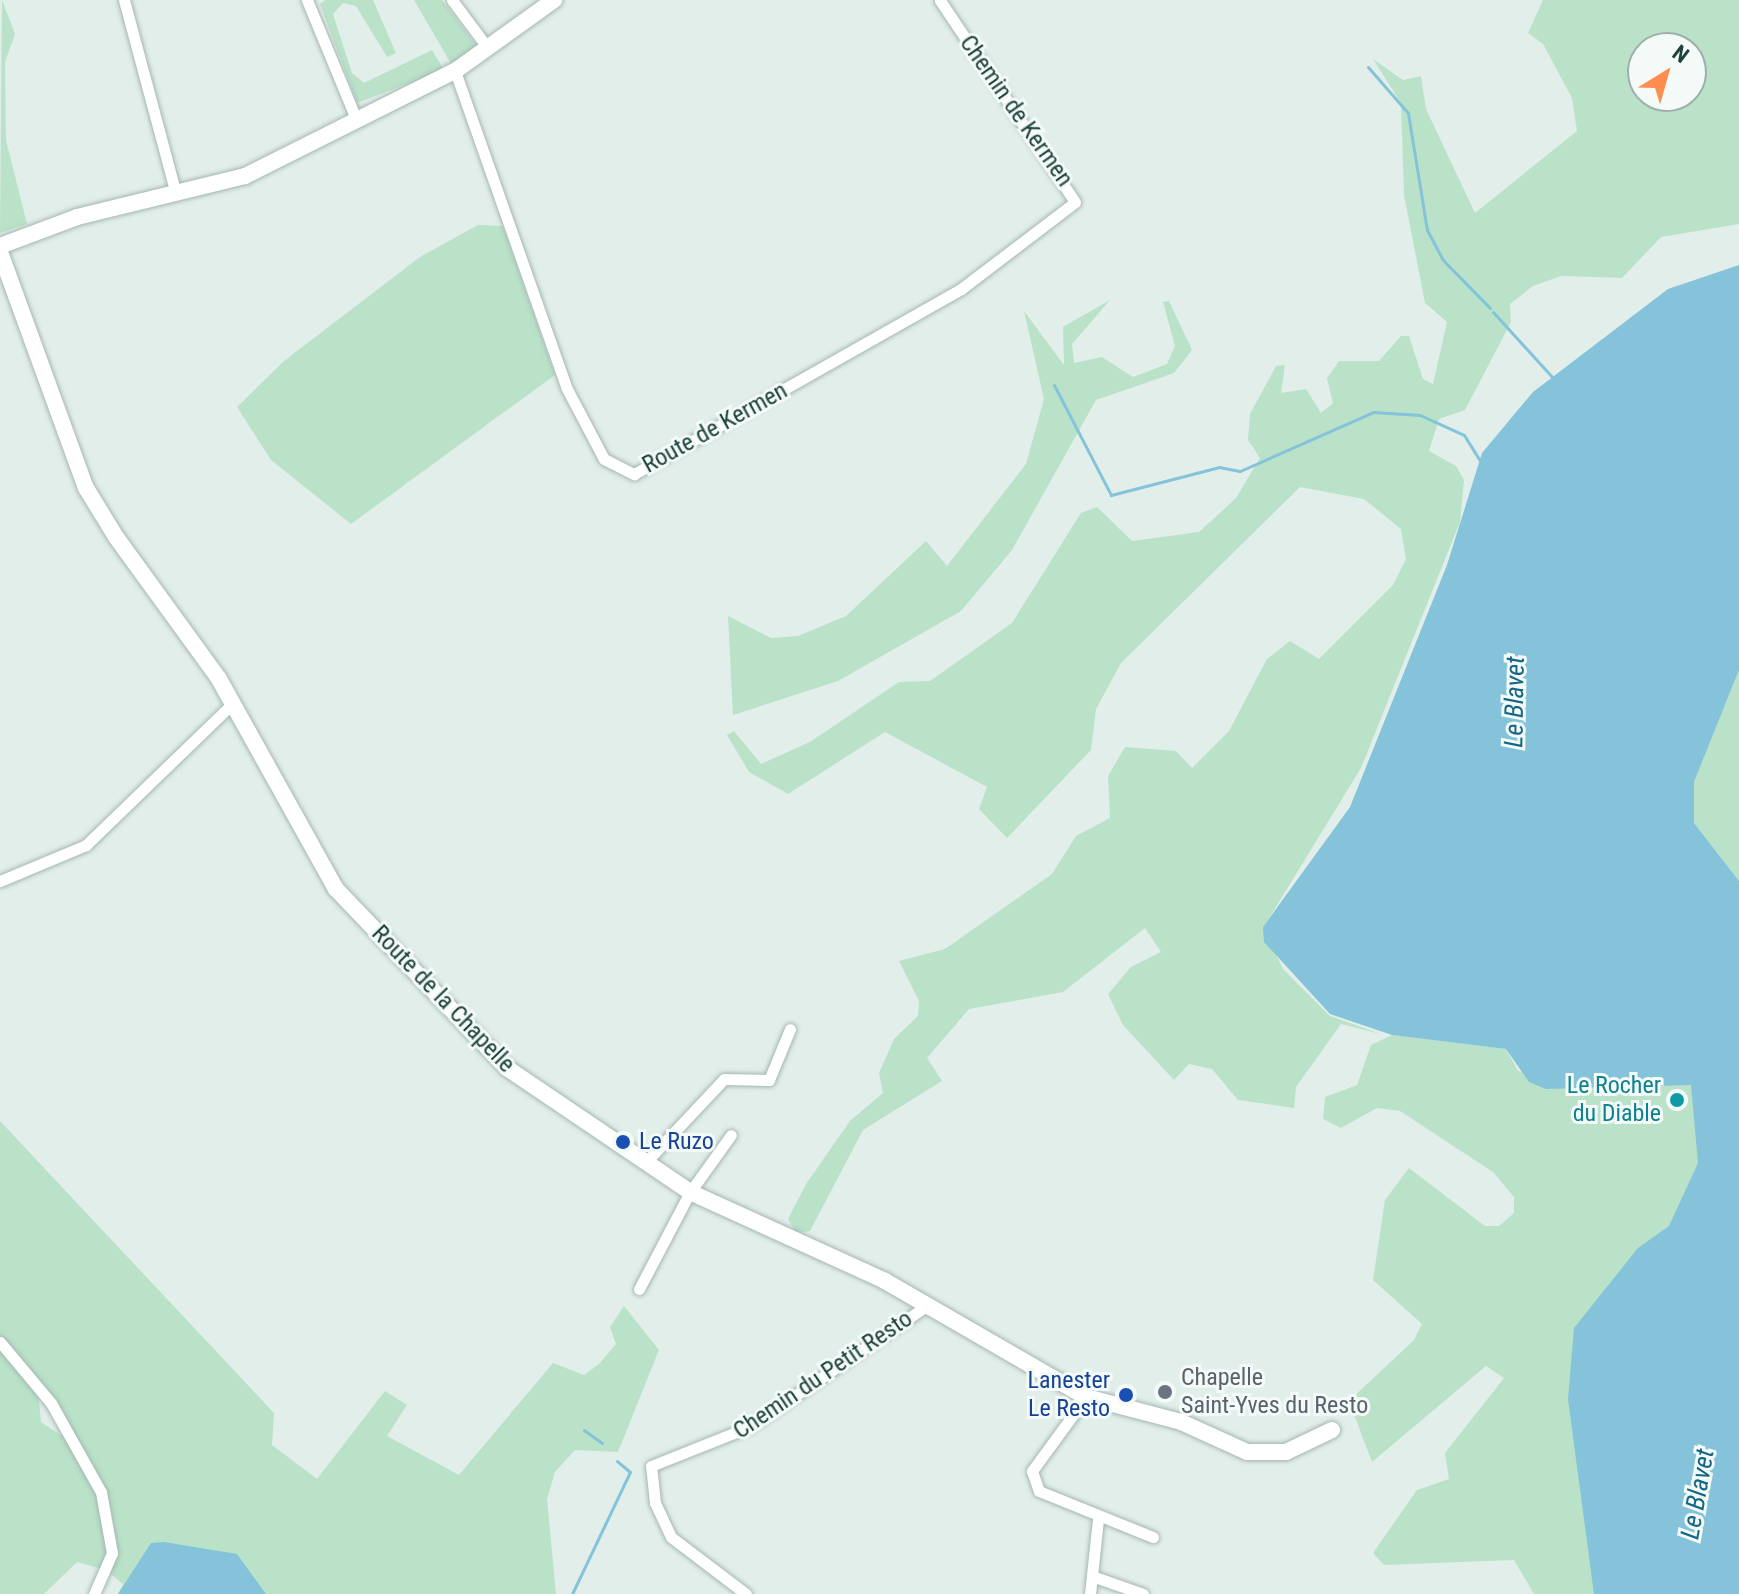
<!DOCTYPE html>
<html>
<head>
<meta charset="utf-8">
<style>
  body { margin:0 }
  #map { position:relative; width:1739px; height:1594px; overflow:hidden; background:#e2eeea; font-family:"Roboto Condensed",sans-serif }
  div>[style] { position:absolute }
  [style*='--x'] { left:calc(var(--x)*1px); top:calc(var(--y)*1px); width:calc(var(--w)*1px); rotate:calc(var(--a)*1deg) }
  .green>* { inset:0; background:#b9e2c8 }
  .water>* { inset:0; background:#84c3d9 }
  .stream>* { height:3px; margin:-1.5px; padding:0 1.5px; transform-origin:1.5px; border-radius:1.5px; background:#84c3d9 }
  .roads { filter:drop-shadow(0 0 2px #a4b7b2) drop-shadow(0 0 2px #a4b7b2) }
  .street>* { height:11px; margin:-5.5px; padding:0 5.5px; transform-origin:5.5px; border-radius:5.5px; background:#fff }
  .secondary>* { height:16px; margin:-8px; padding:0 8px; transform-origin:8px; border-radius:8px; background:#fff }
  .dots>* { width:22px; height:22px; translate:-50% -50%; box-sizing:border-box; border:4px solid #f3faf7; border-radius:50% }
  span { translate:-50% -50%; white-space:nowrap; text-align:center; line-height:1.15; -webkit-text-stroke:6px #f3faf7; paint-order:stroke }
  .street-label { font-size:24px; color:#20423c }
  .culture-label { font-size:24px; color:#0d838f }
  .right { translate:-100% -50%; text-align:right }
  .transit-label { font-size:24px; color:#164399 }
  .left { translate:0 -50%; text-align:left }
  .worship-label { font-size:24px; color:#5b616d }
  .water-label { font-size:26px; color:#136685; font-style:italic }
  .north { position:absolute; left:1627px; top:32px; width:80px; height:80px; box-sizing:border-box; background:#f3faf7; border:2px solid #9fb0ac; border-radius:50%; rotate:37deg; font-size:22px; font-weight:700; line-height:32px; text-align:center; color:#20423c }
  .north::after { content:''; display:block; margin:auto; width:28px; height:36px; background:#ff8d4f; clip-path:polygon(50% 0,100% 100%,50% 72%,0 100%) }
</style>
</head>
<body>
<div id="map">
  <div class="green">
    <i style="clip-path:polygon(2px 0,15px 34px,5px 62px,6px 140px,27px 224px,0 233px)"></i>
    <i style="clip-path:polygon(325px 0,373px 0,396px 53px,387px 57px,356px 6px,343px 3px,333px 14px,352px 73px,364px 83px,432px 50px,444px 70px,357px 103px,320px 4px)"></i>
    <i style="clip-path:polygon(414px 0,442px 0,476px 45px,453px 67px)"></i>
    <i style="clip-path:polygon(evenodd,1543px 0,1739px 0,1739px 224px,1661px 237px,1622px 278px,1561px 276px,1533px 286px,1510px 304px,1511px 322px,1465px 410px,1439px 419px,1429px 451px,1456px 466px,1464px 480px,1460px 522px,1361px 768px,1263px 928px,1283px 969px,1330px 1016px,1381px 1034px,1341px 1024px,1296px 1087px,1294px 1108px,1238px 1100px,1212px 1069px,1189px 1064px,1174px 1080px,1123px 1025px,1108px 994px,1131px 967px,1161px 952px,1145px 928px,1063px 992px,969px 1009px,927px 1058px,942px 1081px,863px 1130px,810px 1231px,796px 1233px,788px 1219px,806px 1184px,850px 1121px,883px 1093px,879px 1073px,894px 1039px,918px 1016px,919px 1001px,899px 961px,945px 949px,1052px 874px,1076px 836px,1110px 818px,1108px 776px,1125px 747px,1176px 751px,1192px 768px,1229px 731px,1267px 659px,1290px 641px,1319px 659px,1393px 585px,1406px 559px,1401px 529px,1364px 499px,1300px 487px,1121px 663px,1096px 709px,1091px 750px,1007px 838px,979px 809px,987px 787px,885px 732px,788px 794px,749px 772px,727px 735px,734px 731px,761px 764px,810px 742px,899px 682px,930px 681px,1012px 623px,1081px 513px,1097px 507px,1132px 541px,1199px 532px,1236px 498px,1260px 458px,1248px 440px,1250px 414px,1276px 366px,1285px 365px,1281px 393px,1306px 389px,1321px 413px,1333px 403px,1327px 378px,1339px 361px,1379px 361px,1401px 336px,1409px 336px,1423px 379px,1433px 384px,1447px 322px,1425px 303px,1404px 195px,1401px 103px,1373px 59px,1403px 80px,1421px 76px,1426px 109px,1475px 213px,1577px 131px,1572px 98px,1543px 44px,1528px 33px,1543px 0,1643px 48px,1691px 48px,1691px 96px,1643px 96px,1643px 48px)"></i>
    <i style="clip-path:polygon(478px 225px,503px 226px,555px 375px,351px 524px,271px 460px,237px 407px,284px 361px,420px 257px)"></i>
    <i style="clip-path:polygon(1110px 300px,1072px 344px,1074px 363px,1102px 357px,1133px 377px,1167px 364px,1175px 346px,1163px 302px,1169px 301px,1192px 350px,1174px 373px,1096px 400px,1012px 550px,961px 611px,838px 681px,733px 715px,728px 616px,771px 638px,798px 636px,846px 616px,926px 541px,947px 566px,1026px 464px,1044px 399px,1024px 311px,1064px 365px,1063px 327px)"></i>
    <i style="clip-path:polygon(1739px 670px,1739px 881px,1694px 823px,1694px 782px)"></i>
    <i style="clip-path:polygon(1392px 1035px,1506px 1049px,1518px 1071px,1602px 1090px,1622px 1082px,1657px 1088px,1685px 1076px,1726px 1116px,1636px 1594px,1534px 1594px,1514px 1560px,1384px 1565px,1373px 1553px,1417px 1490px,1449px 1479px,1445px 1453px,1504px 1378px,1486px 1366px,1372px 1462px,1349px 1401px,1414px 1340px,1422px 1324px,1373px 1280px,1385px 1200px,1409px 1168px,1485px 1226px,1499px 1226px,1514px 1213px,1514px 1197px,1493px 1172px,1400px 1111px,1377px 1108px,1341px 1128px,1323px 1119px,1325px 1097px,1357px 1085px,1371px 1045px)"></i>
    <i style="clip-path:polygon(evenodd,0 1121px,274px 1413px,272px 1445px,317px 1479px,385px 1391px,407px 1405px,387px 1436px,459px 1475px,553px 1363px,584px 1375px,599px 1364px,616px 1344px,610px 1327px,624px 1306px,659px 1350px,618px 1452px,575px 1450px,555px 1472px,547px 1499px,556px 1594px,118px 1594px,123px 1584px,106px 1570px,77px 1562px,44px 1594px,0 1594px,0 1121px,38px 1390px,65px 1438px,41px 1422px,38px 1390px)"></i>
  </div>
  <div class="water">
    <i style="clip-path:polygon(1739px 265px,1739px 670px,1694px 782px,1694px 823px,1739px 881px,1739px 1594px,1594px 1594px,1568px 1399px,1574px 1328px,1638px 1248px,1669px 1226px,1698px 1163px,1691px 1085px,1546px 1089px,1529px 1082px,1506px 1049px,1392px 1035px,1330px 1014px,1264px 942px,1263px 927px,1350px 807px,1447px 565px,1482px 453px,1533px 392px,1668px 289px)"></i>
    <i style="clip-path:polygon(164px 1542px,237px 1554px,266px 1594px,118px 1594px,151px 1543px)"></i>
  </div>
  <div class="stream">
    <i style="--x:1368;--y:67;--w:61;--a:49"></i>
    <i style="--x:1408;--y:113;--w:119;--a:80.8"></i>
    <i style="--x:1427;--y:230;--w:34;--a:62"></i>
    <i style="--x:1443;--y:260;--w:67;--a:45.6"></i>
    <i style="--x:1493;--y:312;--w:91;--a:47.7"></i>
    <i style="--x:1054;--y:385;--w:124;--a:62.6"></i>
    <i style="--x:1111;--y:495;--w:112;--a:-14.5"></i>
    <i style="--x:1219;--y:467;--w:21;--a:11"></i>
    <i style="--x:1240;--y:471;--w:145;--a:-23.9"></i>
    <i style="--x:1373;--y:412;--w:47;--a:3.7"></i>
    <i style="--x:1420;--y:415;--w:48;--a:24.4"></i>
    <i style="--x:1464;--y:435;--w:34;--a:58"></i>
    <i style="--x:584;--y:1430;--w:22;--a:36"></i>
    <i style="--x:572;--y:1594;--w:135;--a:-64.6"></i>
    <i style="--x:630;--y:1472;--w:17;--a:-140"></i>
  </div>
  <div class="roads">
    <div class="street">
      <i style="--x:124;--y:0;--w:198;--a:75"></i>
      <i style="--x:307;--y:0;--w:129;--a:67.6"></i>
      <i style="--x:452;--y:0;--w:59;--a:53.3"></i>
      <i style="--x:455;--y:71;--w:335;--a:70.6"></i>
      <i style="--x:566;--y:387;--w:81;--a:62.2"></i>
      <i style="--x:604;--y:459;--w:34;--a:27"></i>
      <i style="--x:634;--y:474;--w:376;--a:-29.5"></i>
      <i style="--x:961;--y:289;--w:143;--a:-37.3"></i>
      <i style="--x:1075;--y:202;--w:243;--a:-123.8"></i>
      <i style="--x:0;--y:881;--w:93;--a:-22.7"></i>
      <i style="--x:86;--y:845;--w:203;--a:-44"></i>
      <i style="--x:645;--y:1163;--w:115;--a:-46.8"></i>
      <i style="--x:724;--y:1079;--w:45;--a:1.3"></i>
      <i style="--x:769;--y:1080;--w:55;--a:-67.6"></i>
      <i style="--x:639;--y:1289;--w:110;--a:-62.3"></i>
      <i style="--x:690;--y:1192;--w:70;--a:-54.3"></i>
      <i style="--x:0;--y:1342;--w:80;--a:50.1"></i>
      <i style="--x:51;--y:1403;--w:102;--a:60.7"></i>
      <i style="--x:101;--y:1492;--w:62;--a:79.8"></i>
      <i style="--x:112;--y:1553;--w:45;--a:113.7"></i>
      <i style="--x:1086;--y:1397;--w:92;--a:126.1"></i>
      <i style="--x:1032;--y:1471;--w:21;--a:71"></i>
      <i style="--x:1039;--y:1491;--w:123;--a:22"></i>
      <i style="--x:1092;--y:1576;--w:54;--a:19.4"></i>
      <i style="--x:746;--y:1594;--w:94;--a:-142.8"></i>
      <i style="--x:671;--y:1537;--w:38;--a:-115"></i>
      <i style="--x:655;--y:1503;--w:37;--a:-96"></i>
      <i style="--x:651;--y:1466;--w:105;--a:-21.7"></i>
      <i style="--x:749;--y:1427;--w:218;--a:-34.3"></i>
      <i style="--x:1090;--y:1594;--w:75;--a:-83.9"></i>
    </div>
    <div class="secondary">
      <i style="--x:0;--y:246;--w:82;--a:-20.6"></i>
      <i style="--x:77;--y:217;--w:173;--a:-13.7"></i>
      <i style="--x:245;--y:176;--w:235;--a:-26.6"></i>
      <i style="--x:455;--y:71;--w:122;--a:-35.6"></i>
      <i style="--x:0;--y:252;--w:251;--a:70"></i>
      <i style="--x:86;--y:488;--w:57;--a:58.5"></i>
      <i style="--x:116;--y:537;--w:175;--a:54"></i>
      <i style="--x:219;--y:679;--w:240;--a:60.9"></i>
      <i style="--x:336;--y:889;--w:248;--a:46.3"></i>
      <i style="--x:507;--y:1068;--w:221;--a:34.1"></i>
      <i style="--x:690;--y:1192;--w:214;--a:24.5"></i>
      <i style="--x:885;--y:1281;--w:232;--a:30"></i>
      <i style="--x:1086;--y:1397;--w:98;--a:14.7"></i>
      <i style="--x:1181;--y:1422;--w:72;--a:24.4"></i>
      <i style="--x:1247;--y:1452;--w:39;--a:0"></i>
      <i style="--x:1286;--y:1452;--w:51;--a:-25.6"></i>
    </div>
  </div>
  <div class="dots">
    <i style="left:1677px;top:1100px;background:#0f9aa8"></i>
    <i style="left:623px;top:1142px;background:#1a4fb4"></i>
    <i style="left:1165px;top:1392px;background:#6b7280"></i>
    <i style="left:1126px;top:1395px;background:#1a4fb4"></i>
  </div>
  <div class="street-label">
    <span style="left:1016px;top:111px;rotate:55deg">Chemin de Kermen</span>
    <span style="left:715px;top:428px;rotate:-29deg">Route de Kermen</span>
    <span style="left:443px;top:999px;rotate:46deg">Route de la Chapelle</span>
    <span style="left:823px;top:1375px;rotate:-34deg">Chemin du Petit Resto</span>
  </div>
  <div class="culture-label">
    <span class="right" style="left:1661px;top:1100px">Le Rocher<br>du Diable</span>
  </div>
  <div class="transit-label">
    <span class="left" style="left:639px;top:1142px">Le Ruzo</span>
    <span class="right" style="left:1110px;top:1395px">Lanester<br>Le Resto</span>
  </div>
  <div class="worship-label">
    <span class="left" style="left:1181px;top:1392px">Chapelle<br>Saint-Yves du Resto</span>
  </div>
  <div class="water-label">
    <span style="left:1515px;top:702px;rotate:-89deg">Le Blavet</span>
    <span style="left:1698px;top:1494px;rotate:-80deg">Le Blavet</span>
  </div>
  <div class="north">N</div>
</div>
</body>
</html>
